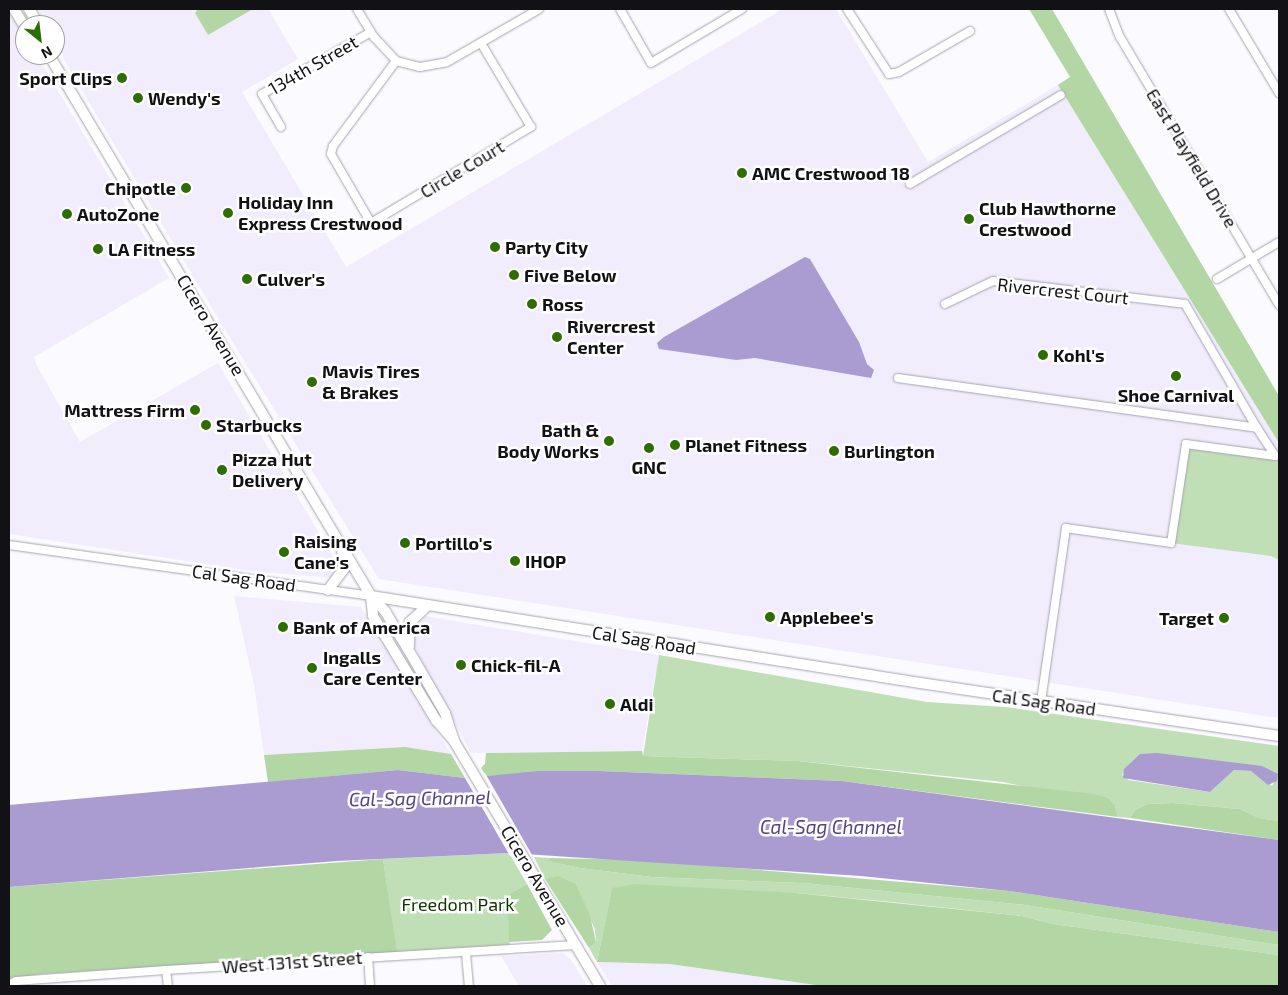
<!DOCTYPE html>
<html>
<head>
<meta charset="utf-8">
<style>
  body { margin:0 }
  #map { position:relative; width:1288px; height:995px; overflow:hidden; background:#fbfaff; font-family:"Exo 2",sans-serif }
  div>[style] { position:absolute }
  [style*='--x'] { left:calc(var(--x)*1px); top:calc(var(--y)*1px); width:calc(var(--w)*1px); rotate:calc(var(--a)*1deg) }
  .built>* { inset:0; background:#f1edfd }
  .green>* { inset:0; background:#c1dfb6 }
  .forest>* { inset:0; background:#b2d7a4 }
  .water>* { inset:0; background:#aa9bd1 }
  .pier>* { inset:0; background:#fbfaff }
  .roads { filter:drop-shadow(0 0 1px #a5a3ae) drop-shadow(0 0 1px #a5a3ae) }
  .minor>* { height:8px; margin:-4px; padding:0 4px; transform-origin:4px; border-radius:4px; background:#fff }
  .major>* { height:10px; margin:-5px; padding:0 5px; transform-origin:5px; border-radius:5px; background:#fff }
  .dots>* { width:14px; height:14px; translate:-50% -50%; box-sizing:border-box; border:2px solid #fff; border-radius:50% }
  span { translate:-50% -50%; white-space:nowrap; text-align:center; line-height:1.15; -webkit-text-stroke:5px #fff; paint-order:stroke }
  .street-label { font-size:18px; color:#121115 }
  .poi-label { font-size:18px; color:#121115; font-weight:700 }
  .right { translate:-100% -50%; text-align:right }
  .left { translate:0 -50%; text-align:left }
  .park-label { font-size:18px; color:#103200 }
  .water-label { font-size:19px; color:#574285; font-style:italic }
  .frame { position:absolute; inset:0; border:10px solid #121115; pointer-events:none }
  .north { position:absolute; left:15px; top:15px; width:50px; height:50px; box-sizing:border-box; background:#fff; border:1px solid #a0a0a1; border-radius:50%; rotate:151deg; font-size:14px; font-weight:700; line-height:20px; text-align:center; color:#121115 }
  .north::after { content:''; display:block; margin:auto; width:18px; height:22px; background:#2e6d01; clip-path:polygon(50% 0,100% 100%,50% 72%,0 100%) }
</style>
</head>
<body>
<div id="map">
  <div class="built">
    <i style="clip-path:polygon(9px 9px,25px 35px,25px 55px,37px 55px,169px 278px,34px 357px,36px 364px,80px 442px,218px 363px,335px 560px,337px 570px,331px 578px,252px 571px,9px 534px)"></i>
    <i style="clip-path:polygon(37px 9px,198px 9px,195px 13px,208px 35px,253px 9px,268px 9px,298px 59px,242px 92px,346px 267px,783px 9px,836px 9px,928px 162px,1058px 85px,1279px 443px,1279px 718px,379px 579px,227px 333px,68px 67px,55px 40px,55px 25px,46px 25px)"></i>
    <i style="clip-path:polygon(234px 596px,361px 607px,451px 754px,405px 747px,264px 755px,254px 685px)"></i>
    <i style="clip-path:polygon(425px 616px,659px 655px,642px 751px,471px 753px,411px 641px,409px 631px,419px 618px)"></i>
    <i style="clip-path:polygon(563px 953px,572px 961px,587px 986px,519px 986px,501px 956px)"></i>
    <i style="clip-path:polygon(597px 962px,670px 964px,821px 986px,612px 986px)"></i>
  </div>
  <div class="green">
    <i style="clip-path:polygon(1186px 444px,1279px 457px,1279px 560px,1271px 556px,1171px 543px)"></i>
    <i style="clip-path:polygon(evenodd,659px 655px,927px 702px,1005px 707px,1279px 746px,1279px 821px,1259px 818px,1240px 809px,1173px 803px,1148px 804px,1135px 810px,1130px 818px,1118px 817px,1115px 806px,1003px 782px,798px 761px,643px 756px,659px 655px,1184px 757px,1213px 762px,1278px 775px,1272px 786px,1251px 771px,1234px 770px,1210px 792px,1129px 780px,1122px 775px,1132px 761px,1184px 757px)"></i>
    <i style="clip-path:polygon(509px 853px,527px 884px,507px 895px,510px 949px,397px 956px,383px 859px)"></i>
    <i style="clip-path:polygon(534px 857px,550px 858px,549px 861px,580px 868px,651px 877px,803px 883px,1025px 905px,1279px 945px,1279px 955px,1053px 924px,1022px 916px,891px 902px,796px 893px,612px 889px,597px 962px,589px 948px,596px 943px,595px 930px,576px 884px,545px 879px)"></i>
  </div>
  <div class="forest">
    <i style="clip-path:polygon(198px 9px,253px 9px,208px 35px,195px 13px)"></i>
    <i style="clip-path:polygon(1029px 9px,1052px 9px,1279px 396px,1279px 443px,1058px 85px,1070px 77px)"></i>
    <i style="clip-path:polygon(405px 747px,451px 754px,465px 778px,398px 770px,268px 782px,264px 755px)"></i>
    <i style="clip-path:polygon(642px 751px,643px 756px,798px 761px,1094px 794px,1108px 798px,1115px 806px,1118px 817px,842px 781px,600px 771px,486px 776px,481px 768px,485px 764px,486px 753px)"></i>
    <i style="clip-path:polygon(1173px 803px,1240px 809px,1259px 818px,1279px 821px,1279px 840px,1130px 818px,1135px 810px,1148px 804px)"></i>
    <i style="clip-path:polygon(550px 858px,641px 860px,1009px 891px,1279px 932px,1279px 945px,1025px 905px,803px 883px,651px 877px,580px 868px,548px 861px)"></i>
    <i style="clip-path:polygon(383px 859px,397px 952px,42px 974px,9px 979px,9px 887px)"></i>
    <i style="clip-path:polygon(558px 876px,576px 884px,590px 915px,596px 943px,589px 948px,545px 879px)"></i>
    <i style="clip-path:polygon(527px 884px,552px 930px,542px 940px,509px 942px,507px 895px)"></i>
    <i style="clip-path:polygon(636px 884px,796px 893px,1022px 916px,1053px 924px,1279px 955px,1279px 986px,822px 986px,670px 964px,597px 962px,612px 888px)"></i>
  </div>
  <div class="water">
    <i style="clip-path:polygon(805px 257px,810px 259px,859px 342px,867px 364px,874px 370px,871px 378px,755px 358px,736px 360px,659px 349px,657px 343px,664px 337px)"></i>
    <i style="clip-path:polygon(1157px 753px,1262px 766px,1278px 774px,1277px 781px,1268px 785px,1251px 771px,1234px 770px,1210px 792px,1123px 778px,1124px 769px,1140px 754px)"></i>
    <i style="clip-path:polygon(398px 770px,465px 778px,538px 771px,600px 771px,842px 781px,1279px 840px,1279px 932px,1009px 891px,861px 876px,509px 853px,337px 861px,9px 887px,9px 805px)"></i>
  </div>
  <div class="pier">
    <i style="clip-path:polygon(485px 773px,535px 860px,510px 856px,465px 778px)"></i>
  </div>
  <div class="roads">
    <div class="minor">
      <i style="--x:357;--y:9;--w:33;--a:59"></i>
      <i style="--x:374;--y:37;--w:33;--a:47"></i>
      <i style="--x:396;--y:61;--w:25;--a:14"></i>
      <i style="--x:420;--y:67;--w:27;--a:-10"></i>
      <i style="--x:447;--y:62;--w:106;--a:-29.9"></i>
      <i style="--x:620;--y:9;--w:62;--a:60.1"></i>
      <i style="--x:651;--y:63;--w:106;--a:-30.7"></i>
      <i style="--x:847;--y:9;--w:77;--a:57.1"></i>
      <i style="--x:889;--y:74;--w:10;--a:-11"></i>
      <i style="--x:899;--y:72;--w:82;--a:-30"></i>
      <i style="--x:1109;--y:9;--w:30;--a:69"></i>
      <i style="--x:1120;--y:37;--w:312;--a:59.3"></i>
      <i style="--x:1229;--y:9;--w:98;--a:59.2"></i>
      <i style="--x:396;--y:61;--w:106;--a:126.5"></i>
      <i style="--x:333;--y:146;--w:8;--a:104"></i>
      <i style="--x:331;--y:154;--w:80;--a:59.9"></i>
      <i style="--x:371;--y:223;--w:187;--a:-31"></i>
      <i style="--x:531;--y:127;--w:98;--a:-120.8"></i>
      <i style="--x:281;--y:127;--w:38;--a:-120"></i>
      <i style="--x:262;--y:94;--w:125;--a:-29.6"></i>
      <i style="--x:910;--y:184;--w:175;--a:-30.5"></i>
      <i style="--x:1217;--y:279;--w:72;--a:-30.8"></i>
      <i style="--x:945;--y:304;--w:53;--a:-25.6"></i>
      <i style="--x:993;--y:281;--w:193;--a:6.8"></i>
      <i style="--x:1185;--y:304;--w:143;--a:59.9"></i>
      <i style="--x:898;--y:378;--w:362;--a:7.9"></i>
      <i style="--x:1257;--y:428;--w:33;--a:57"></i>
      <i style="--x:1275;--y:456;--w:90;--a:-172.3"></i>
      <i style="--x:1186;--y:444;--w:100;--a:98.6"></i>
      <i style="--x:1171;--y:543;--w:106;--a:-171.9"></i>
      <i style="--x:1066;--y:528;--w:175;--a:98.2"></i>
      <i style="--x:9;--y:545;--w:366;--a:8"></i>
      <i style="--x:466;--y:953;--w:33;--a:85"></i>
      <i style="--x:368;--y:957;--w:29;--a:86"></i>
      <i style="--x:166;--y:970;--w:16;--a:83"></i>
      <i style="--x:9;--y:985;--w:8;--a:-30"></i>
      <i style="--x:16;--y:981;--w:150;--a:-4.2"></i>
      <i style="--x:166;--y:970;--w:411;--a:-3.5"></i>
    </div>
    <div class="major">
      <i style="--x:14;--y:9;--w:21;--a:59"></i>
      <i style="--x:29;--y:9;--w:19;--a:58"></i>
      <i style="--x:49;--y:55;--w:630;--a:59.24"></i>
      <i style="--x:371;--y:596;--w:21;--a:47"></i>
      <i style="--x:385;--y:611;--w:58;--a:59"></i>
      <i style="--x:415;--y:661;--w:60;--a:60"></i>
      <i style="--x:445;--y:713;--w:29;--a:72"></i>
      <i style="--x:328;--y:590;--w:26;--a:-53"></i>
      <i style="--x:344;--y:569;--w:19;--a:-96"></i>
      <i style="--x:371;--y:596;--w:556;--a:9"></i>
      <i style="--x:920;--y:683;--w:363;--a:8.4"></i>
      <i style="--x:371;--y:596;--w:20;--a:84"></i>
      <i style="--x:373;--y:616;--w:122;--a:58.8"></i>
      <i style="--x:436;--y:720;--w:28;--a:49"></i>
      <i style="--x:454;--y:741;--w:285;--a:59.2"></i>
      <i style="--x:409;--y:646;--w:24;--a:-88"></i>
      <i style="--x:410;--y:622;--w:25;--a:-43"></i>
    </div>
  </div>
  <div class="dots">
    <i style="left:122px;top:78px;background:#2e6d01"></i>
    <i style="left:138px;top:98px;background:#2e6d01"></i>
    <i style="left:742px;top:173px;background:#2e6d01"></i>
    <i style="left:186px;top:188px;background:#2e6d01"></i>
    <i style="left:228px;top:213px;background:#2e6d01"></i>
    <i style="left:67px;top:214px;background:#2e6d01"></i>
    <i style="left:969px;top:219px;background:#2e6d01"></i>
    <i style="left:495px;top:247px;background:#2e6d01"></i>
    <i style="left:98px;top:249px;background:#2e6d01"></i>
    <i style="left:514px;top:275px;background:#2e6d01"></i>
    <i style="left:247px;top:279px;background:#2e6d01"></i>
    <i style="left:532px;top:304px;background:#2e6d01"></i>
    <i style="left:557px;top:337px;background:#2e6d01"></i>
    <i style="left:1043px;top:355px;background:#2e6d01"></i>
    <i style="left:1176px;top:376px;background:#2e6d01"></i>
    <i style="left:312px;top:382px;background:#2e6d01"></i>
    <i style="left:195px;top:410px;background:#2e6d01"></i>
    <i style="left:206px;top:425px;background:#2e6d01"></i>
    <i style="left:609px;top:441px;background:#2e6d01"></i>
    <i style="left:675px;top:445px;background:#2e6d01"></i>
    <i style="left:649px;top:448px;background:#2e6d01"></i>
    <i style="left:834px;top:451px;background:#2e6d01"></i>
    <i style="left:222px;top:470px;background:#2e6d01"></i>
    <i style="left:405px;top:543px;background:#2e6d01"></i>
    <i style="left:284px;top:552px;background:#2e6d01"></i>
    <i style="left:515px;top:561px;background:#2e6d01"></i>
    <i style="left:770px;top:617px;background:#2e6d01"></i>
    <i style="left:1224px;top:618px;background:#2e6d01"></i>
    <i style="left:283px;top:627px;background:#2e6d01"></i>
    <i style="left:461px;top:665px;background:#2e6d01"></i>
    <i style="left:312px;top:668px;background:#2e6d01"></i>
    <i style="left:610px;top:704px;background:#2e6d01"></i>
  </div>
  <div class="street-label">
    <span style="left:313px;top:65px;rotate:-30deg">134th Street</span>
    <span style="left:1192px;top:158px;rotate:59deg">East Playfield Drive</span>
    <span style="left:462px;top:169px;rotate:-31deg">Circle Court</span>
    <span style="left:1063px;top:291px;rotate:6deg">Rivercrest Court</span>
    <span style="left:211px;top:325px;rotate:59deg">Cicero Avenue</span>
    <span style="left:244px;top:578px;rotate:8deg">Cal Sag Road</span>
    <span style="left:644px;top:640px;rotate:9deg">Cal Sag Road</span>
    <span style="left:1044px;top:702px;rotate:8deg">Cal Sag Road</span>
    <span style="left:535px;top:876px;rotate:59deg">Cicero Avenue</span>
    <span style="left:292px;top:962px;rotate:-4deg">West 131st Street</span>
  </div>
  <div class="poi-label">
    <span class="right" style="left:112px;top:78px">Sport Clips</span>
    <span class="left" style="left:148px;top:98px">Wendy's</span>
    <span class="left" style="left:752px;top:173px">AMC Crestwood 18</span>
    <span class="right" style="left:176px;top:188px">Chipotle</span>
    <span class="left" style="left:238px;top:213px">Holiday Inn<br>Express Crestwood</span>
    <span class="left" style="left:979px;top:219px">Club Hawthorne<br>Crestwood</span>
    <span class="left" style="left:77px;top:214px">AutoZone</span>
    <span class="left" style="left:505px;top:247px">Party City</span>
    <span class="left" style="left:108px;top:249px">LA Fitness</span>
    <span class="left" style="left:524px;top:275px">Five Below</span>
    <span class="left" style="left:257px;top:279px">Culver's</span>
    <span class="left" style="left:542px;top:304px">Ross</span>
    <span class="left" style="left:567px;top:337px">Rivercrest<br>Center</span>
    <span class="left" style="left:1053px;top:355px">Kohl's</span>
    <span class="left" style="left:322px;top:382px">Mavis Tires<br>&amp; Brakes</span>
    <span style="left:1176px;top:395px">Shoe Carnival</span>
    <span class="right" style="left:185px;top:410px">Mattress Firm</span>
    <span class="left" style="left:216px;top:425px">Starbucks</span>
    <span class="right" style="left:599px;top:441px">Bath &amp;<br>Body Works</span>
    <span class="left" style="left:685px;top:445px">Planet Fitness</span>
    <span class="left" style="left:844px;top:451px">Burlington</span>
    <span class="left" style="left:232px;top:470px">Pizza Hut<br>Delivery</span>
    <span style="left:649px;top:467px">GNC</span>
    <span class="left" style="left:294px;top:552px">Raising<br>Cane's</span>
    <span class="left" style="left:415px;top:543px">Portillo's</span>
    <span class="left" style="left:525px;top:561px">IHOP</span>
    <span class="left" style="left:780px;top:617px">Applebee's</span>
    <span class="right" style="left:1214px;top:618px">Target</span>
    <span class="left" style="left:293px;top:627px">Bank of America</span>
    <span class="left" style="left:323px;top:668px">Ingalls<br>Care Center</span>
    <span class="left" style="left:471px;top:665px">Chick-fil-A</span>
    <span class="left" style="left:620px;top:704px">Aldi</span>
  </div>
  <div class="park-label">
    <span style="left:458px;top:904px">Freedom Park</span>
  </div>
  <div class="water-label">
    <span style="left:420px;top:798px;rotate:-1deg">Cal-Sag Channel</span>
    <span style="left:831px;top:827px">Cal-Sag Channel</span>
  </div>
  <div class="frame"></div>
  <div class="north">N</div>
</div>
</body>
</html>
